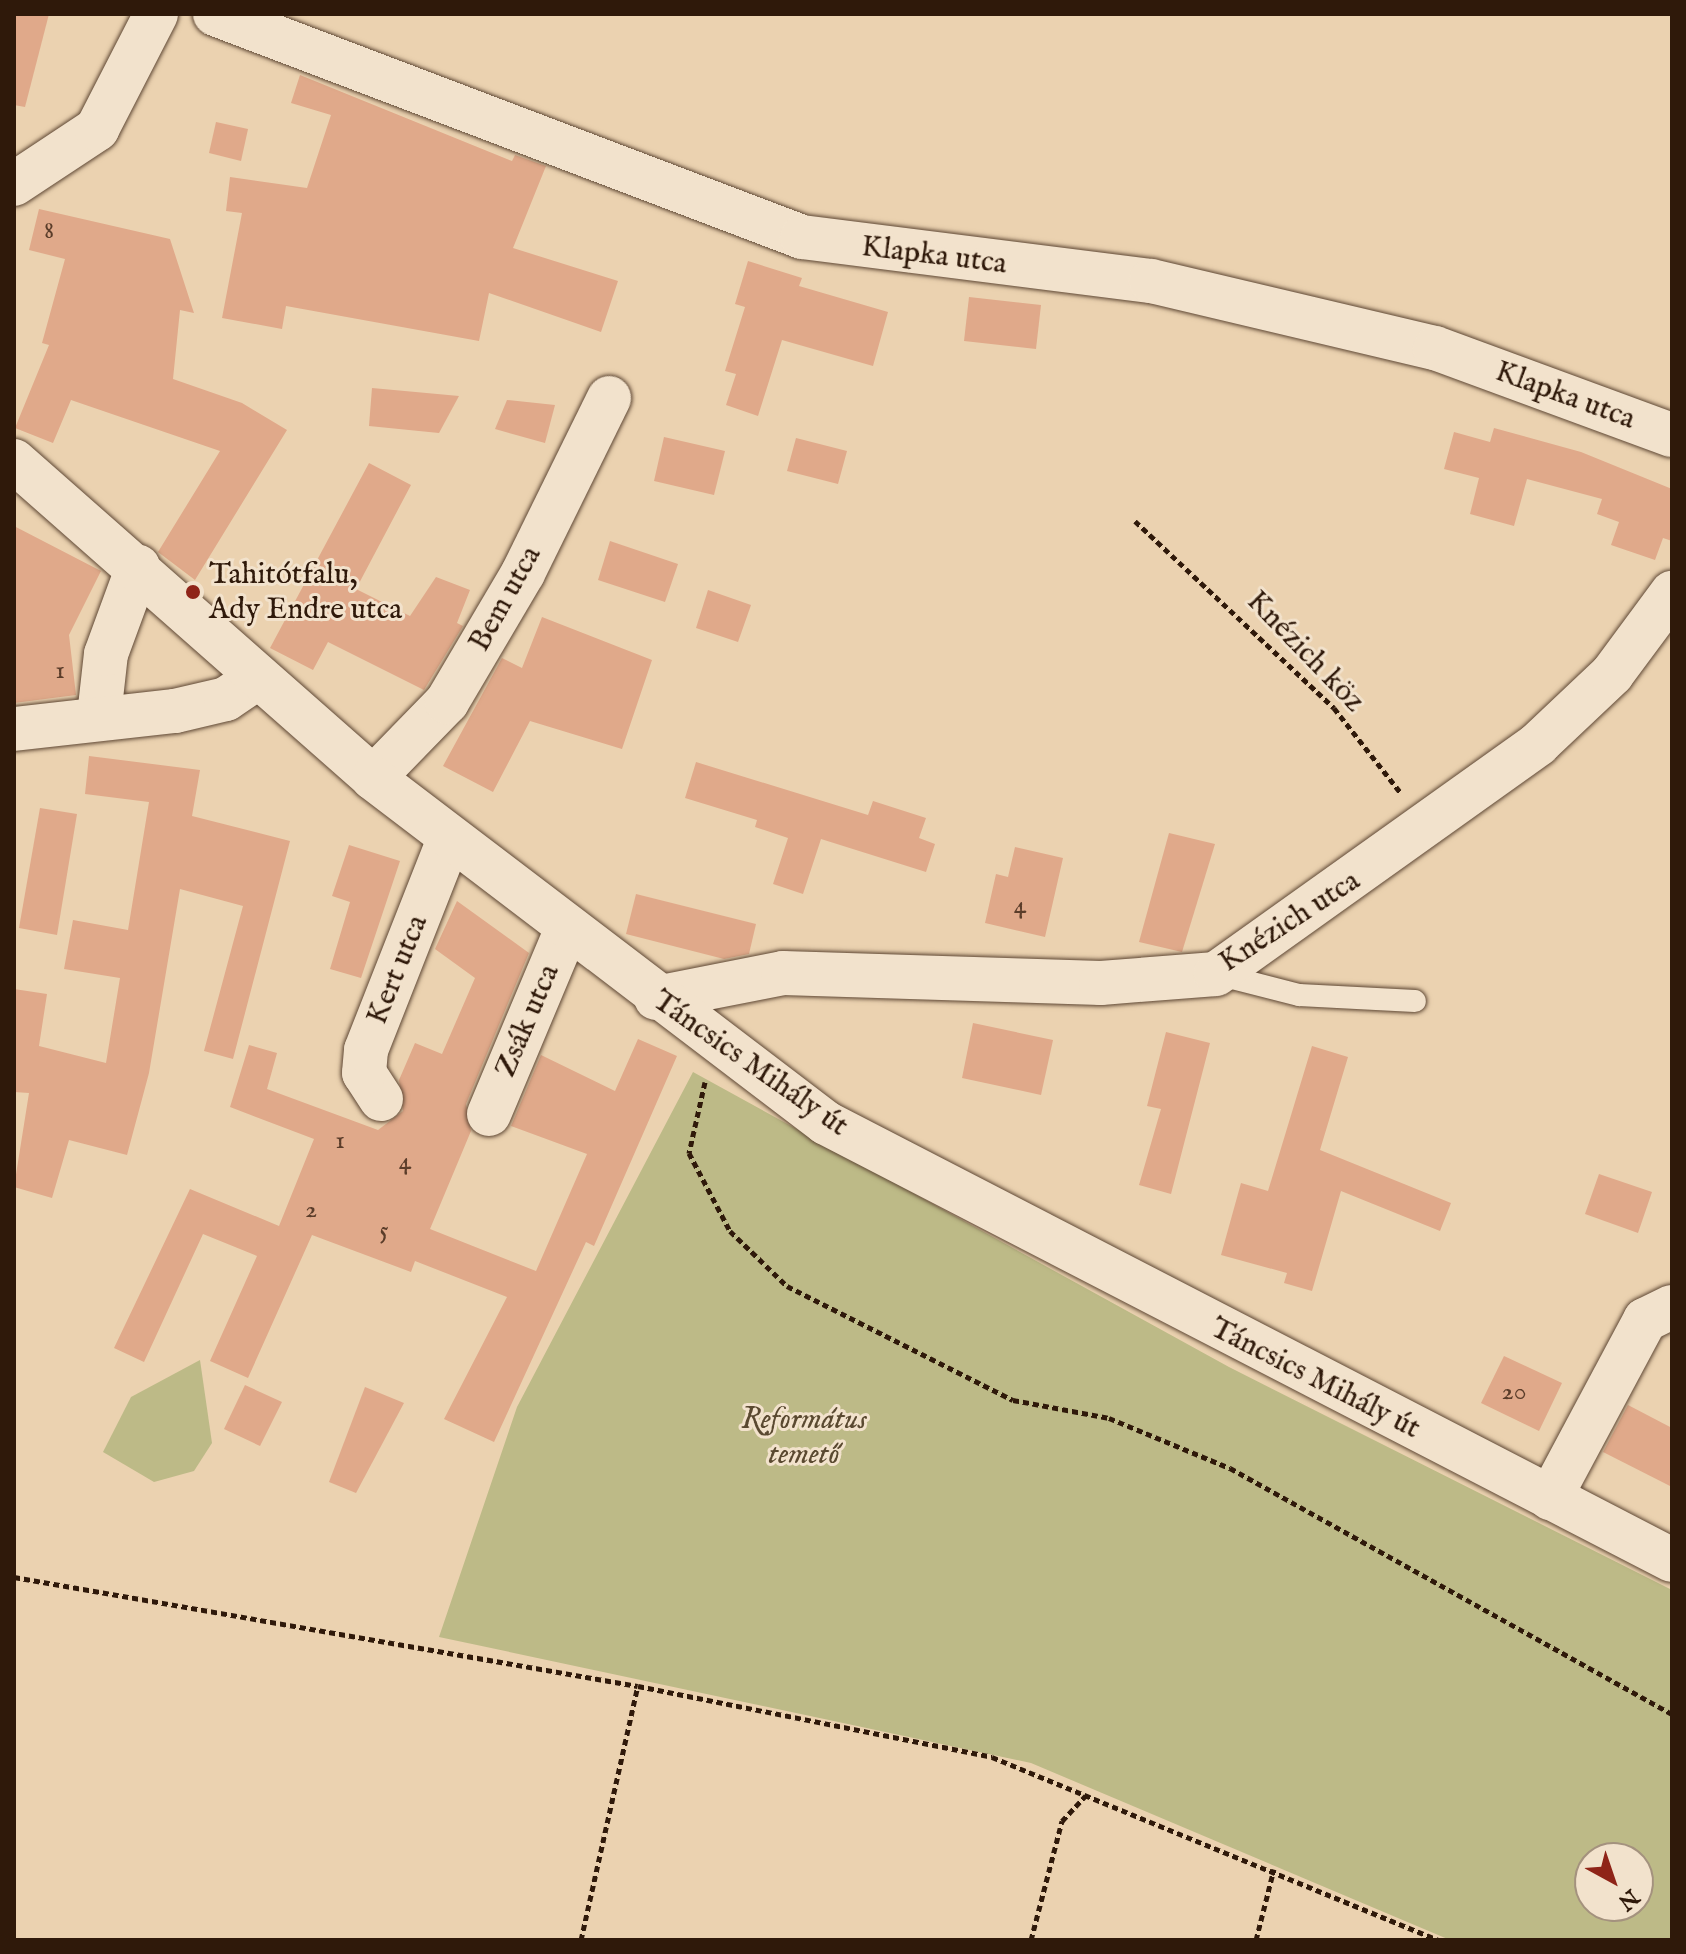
<!DOCTYPE html>
<html>
<head>
<meta charset="utf-8">
<style>
  body { margin:0 }
  #map { position:relative; width:1686px; height:1954px; overflow:hidden; background:#ebd2b0; font-family:"IM FELL English",serif }
  div>[style] { position:absolute }
  [style*='--x'] { left:calc(var(--x)*1px); top:calc(var(--y)*1px); width:calc(var(--w)*1px); rotate:calc(var(--a)*1deg) }
  .green>* { inset:0; background:#bdba87 }
  .building>* { inset:0; background:#e0a98a }
  .path>* { height:5px; margin-top:-2.5px; transform-origin:0; background:repeating-linear-gradient(90deg,#2f190a 0 6px,transparent 0 10px) }
  .roads { filter:drop-shadow(0 0 2px #5e4734) drop-shadow(0 0 2px #5e4734) }
  .service>* { height:22px; margin:-11px; padding:0 11px; transform-origin:11px; border-radius:11px; background:#f2e2cc }
  .minor>* { height:44px; margin:-22px; padding:0 22px; transform-origin:22px; border-radius:22px; background:#f2e2cc }
  .secondary>* { height:44px; margin:-22px; padding:0 22px; transform-origin:22px; border-radius:22px; background:#f2e2cc }
  .dots>* { width:22px; height:22px; translate:-50% -50%; box-sizing:border-box; border:4px solid #f2e2cc; border-radius:50% }
  span { translate:-50% -50%; white-space:nowrap; text-align:center; line-height:1.15; -webkit-text-stroke:6px #f2e2cc; paint-order:stroke }
  .number-label { font-size:26px; color:#5b3d2a }
  .number-label span { -webkit-text-stroke-width:0 }
  .street-label { font-size:30px; color:#2f190a }
  .poi-label { font-size:30px; color:#2f190a }
  .left { translate:0 -50%; text-align:left }
  .park-label { font-size:30px; color:#5a4930; font-style:italic }
  .frame { position:absolute; inset:0; border:16px solid #2f190a; pointer-events:none }
  .north { position:absolute; left:1574px; top:1842px; width:80px; height:80px; box-sizing:border-box; background:#f2e2cc; border:2px solid #a4927e; border-radius:50%; rotate:140deg; font-size:22px; font-weight:700; line-height:32px; text-align:center; color:#2f190a }
  .north::after { content:''; display:block; margin:auto; width:28px; height:36px; background:#8f2418; clip-path:polygon(50% 0,100% 100%,50% 72%,0 100%) }
</style>
</head>
<body>
<div id="map">
  <div class="green">
    <i style="clip-path:polygon(evenodd,693px 1072px,1229px 1367px,1672px 1590px,1672px 1940px,1450px 1940px,1031px 1763px,439px 1637px,517px 1407px,693px 1072px,1590px 1858px,1638px 1858px,1638px 1906px,1590px 1906px,1590px 1858px)"></i>
    <i style="clip-path:polygon(200px 1360px,212px 1443px,194px 1471px,154px 1482px,103px 1452px,131px 1397px)"></i>
  </div>
  <div class="building">
    <i style="clip-path:polygon(14px 14px,49px 14px,25px 107px,14px 105px)"></i>
    <i style="clip-path:polygon(300px 75px,512px 161px,515px 155px,546px 166px,513px 248px,618px 281px,601px 332px,489px 293px,479px 341px,286px 306px,282px 329px,222px 318px,242px 213px,226px 211px,230px 177px,307px 188px,331px 115px,291px 103px)"></i>
    <i style="clip-path:polygon(216px 122px,248px 129px,241px 161px,209px 153px)"></i>
    <i style="clip-path:polygon(39px 209px,170px 239px,194px 313px,180px 310px,173px 379px,242px 403px,287px 430px,195px 580px,158px 552px,220px 451px,71px 400px,53px 443px,15px 428px,49px 345px,42px 343px,65px 259px,29px 250px)"></i>
    <i style="clip-path:polygon(748px 261px,802px 278px,799px 286px,888px 312px,873px 366px,782px 340px,758px 416px,726px 405px,736px 374px,725px 371px,745px 307px,735px 304px)"></i>
    <i style="clip-path:polygon(969px 297px,1041px 305px,1036px 349px,964px 341px)"></i>
    <i style="clip-path:polygon(372px 388px,459px 396px,439px 433px,369px 426px)"></i>
    <i style="clip-path:polygon(507px 400px,555px 405px,545px 443px,495px 429px)"></i>
    <i style="clip-path:polygon(1494px 428px,1581px 452px,1672px 489px,1672px 541px,1663px 538px,1655px 560px,1611px 545px,1619px 522px,1597px 514px,1602px 499px,1527px 479px,1514px 526px,1470px 514px,1479px 478px,1444px 469px,1454px 432px,1490px 442px)"></i>
    <i style="clip-path:polygon(664px 437px,725px 451px,714px 495px,654px 481px)"></i>
    <i style="clip-path:polygon(796px 438px,847px 451px,838px 484px,787px 471px)"></i>
    <i style="clip-path:polygon(369px 463px,411px 485px,356px 589px,410px 616px,436px 577px,470px 590px,457px 623px,463px 626px,424px 690px,328px 642px,313px 670px,270px 648px)"></i>
    <i style="clip-path:polygon(14px 526px,101px 571px,69px 635px,76px 695px,14px 703px)"></i>
    <i style="clip-path:polygon(610px 541px,678px 564px,665px 602px,598px 580px)"></i>
    <i style="clip-path:polygon(708px 590px,751px 605px,738px 642px,696px 628px)"></i>
    <i style="clip-path:polygon(542px 617px,652px 660px,622px 749px,530px 721px,493px 792px,443px 766px,502px 658px,522px 668px)"></i>
    <i style="clip-path:polygon(89px 756px,200px 770px,192px 816px,290px 841px,233px 1059px,204px 1051px,243px 906px,180px 889px,149px 1073px,127px 1155px,69px 1140px,52px 1198px,14px 1187px,29px 1093px,14px 1092px,14px 989px,47px 994px,39px 1046px,106px 1063px,120px 978px,64px 969px,73px 920px,128px 930px,149px 802px,85px 794px)"></i>
    <i style="clip-path:polygon(696px 762px,868px 815px,873px 801px,926px 818px,919px 838px,935px 844px,926px 872px,821px 839px,803px 894px,773px 884px,788px 838px,755px 827px,757px 820px,685px 798px)"></i>
    <i style="clip-path:polygon(40px 808px,77px 814px,57px 935px,19px 928px)"></i>
    <i style="clip-path:polygon(1169px 833px,1215px 844px,1182px 952px,1139px 942px)"></i>
    <i style="clip-path:polygon(349px 845px,400px 861px,361px 978px,330px 969px,350px 902px,332px 896px)"></i>
    <i style="clip-path:polygon(1015px 847px,1063px 858px,1045px 937px,985px 923px,996px 874px,1008px 877px)"></i>
    <i style="clip-path:polygon(636px 894px,756px 924px,749px 954px,724px 959px,626px 934px)"></i>
    <i style="clip-path:polygon(457px 901px,529px 953px,466px 1104px,471px 1131px,430px 1229px,536px 1271px,587px 1154px,511px 1126px,541px 1055px,615px 1091px,638px 1039px,677px 1056px,594px 1246px,586px 1242px,494px 1442px,444px 1419px,507px 1297px,415px 1261px,411px 1272px,312px 1235px,248px 1378px,210px 1361px,257px 1256px,203px 1234px,144px 1362px,114px 1348px,190px 1189px,279px 1226px,314px 1139px,230px 1107px,249px 1045px,277px 1053px,267px 1089px,378px 1130px,403px 1111px,399px 1080px,415px 1043px,442px 1054px,475px 978px,435px 949px)"></i>
    <i style="clip-path:polygon(973px 1023px,1053px 1040px,1041px 1095px,962px 1078px)"></i>
    <i style="clip-path:polygon(1166px 1032px,1210px 1043px,1171px 1194px,1139px 1185px,1161px 1109px,1147px 1106px)"></i>
    <i style="clip-path:polygon(1312px 1046px,1348px 1057px,1320px 1150px,1451px 1203px,1440px 1231px,1341px 1191px,1312px 1291px,1284px 1283px,1287px 1273px,1221px 1255px,1241px 1183px,1268px 1191px)"></i>
    <i style="clip-path:polygon(1599px 1174px,1652px 1192px,1638px 1233px,1585px 1214px)"></i>
    <i style="clip-path:polygon(1504px 1356px,1562px 1383px,1539px 1431px,1481px 1403px)"></i>
    <i style="clip-path:polygon(245px 1385px,282px 1402px,260px 1446px,224px 1429px)"></i>
    <i style="clip-path:polygon(365px 1387px,404px 1403px,356px 1493px,329px 1482px)"></i>
    <i style="clip-path:polygon(1628px 1405px,1672px 1428px,1672px 1487px,1603px 1452px)"></i>
  </div>
  <div class="path">
    <i style="--x:1135;--y:521;--w:273;--a:43.2"></i>
    <i style="--x:1334;--y:708;--w:107;--a:51.8"></i>
    <i style="--x:705;--y:1082;--w:73;--a:102.7"></i>
    <i style="--x:689;--y:1153;--w:88;--a:62.3"></i>
    <i style="--x:730;--y:1231;--w:79;--a:44"></i>
    <i style="--x:787;--y:1286;--w:253;--a:26.8"></i>
    <i style="--x:1013;--y:1400;--w:98;--a:10.6"></i>
    <i style="--x:1109;--y:1418;--w:131;--a:22.5"></i>
    <i style="--x:1230;--y:1468;--w:506;--a:29.1"></i>
    <i style="--x:14;--y:1577;--w:633;--a:9.91"></i>
    <i style="--x:638;--y:1686;--w:361;--a:11.3"></i>
    <i style="--x:992;--y:1757;--w:482;--a:22.3"></i>
    <i style="--x:581;--y:1940;--w:260;--a:-77.4"></i>
    <i style="--x:1031;--y:1940;--w:123;--a:-75.4"></i>
    <i style="--x:1062;--y:1821;--w:35;--a:-47"></i>
    <i style="--x:1256;--y:1940;--w:73;--a:-75.8"></i>
  </div>
  <div class="roads">
    <div class="service">
      <i style="--x:1217;--y:974;--w:85;--a:14.4"></i>
      <i style="--x:1299;--y:995;--w:116;--a:3"></i>
    </div>
    <div class="minor">
      <i style="--x:215;--y:14;--w:628;--a:20.8"></i>
      <i style="--x:802;--y:237;--w:352;--a:7.2"></i>
      <i style="--x:1151;--y:281;--w:292;--a:13.3"></i>
      <i style="--x:1435;--y:348;--w:252;--a:20.2"></i>
      <i style="--x:99;--y:716;--w:62;--a:-83.6"></i>
      <i style="--x:106;--y:654;--w:93;--a:-69.8"></i>
      <i style="--x:14;--y:729;--w:162;--a:-6.4"></i>
      <i style="--x:175;--y:711;--w:52;--a:-13.2"></i>
      <i style="--x:226;--y:699;--w:36;--a:-34"></i>
      <i style="--x:373;--y:778;--w:106;--a:-45.8"></i>
      <i style="--x:447;--y:702;--w:150;--a:-59.5"></i>
      <i style="--x:523;--y:573;--w:195;--a:-63.8"></i>
      <i style="--x:656;--y:998;--w:129;--a:-11.1"></i>
      <i style="--x:783;--y:973;--w:318;--a:1.8"></i>
      <i style="--x:1101;--y:983;--w:115;--a:-4.5"></i>
      <i style="--x:1216;--y:974;--w:396;--a:-35.5"></i>
      <i style="--x:1538;--y:744;--w:102;--a:-43.4"></i>
      <i style="--x:1612;--y:674;--w:101;--a:-53.5"></i>
      <i style="--x:381;--y:1099;--w:31;--a:-123"></i>
      <i style="--x:364;--y:1073;--w:23;--a:-85"></i>
      <i style="--x:366;--y:1050;--w:227;--a:-68.5"></i>
      <i style="--x:489;--y:1114;--w:202;--a:-67.2"></i>
      <i style="--x:1550;--y:1498;--w:202;--a:-61.9"></i>
      <i style="--x:1645;--y:1320;--w:30;--a:-26"></i>
    </div>
    <div class="secondary">
      <i style="--x:14;--y:184;--w:100;--a:-33.5"></i>
      <i style="--x:97;--y:129;--w:129;--a:-62.8"></i>
      <i style="--x:14;--y:461;--w:479;--a:41.4"></i>
      <i style="--x:373;--y:778;--w:569;--a:37.29"></i>
      <i style="--x:826;--y:1123;--w:952;--a:27.32"></i>
    </div>
  </div>
  <div class="dots">
    <i style="left:193px;top:592px;background:#8f2418"></i>
  </div>
  <div class="number-label">
    <span style="left:49px;top:231px">8</span>
    <span style="left:60px;top:671px">1</span>
    <span style="left:1020px;top:906px">4</span>
    <span style="left:340px;top:1141px">1</span>
    <span style="left:405px;top:1162px">4</span>
    <span style="left:311px;top:1210px">2</span>
    <span style="left:384px;top:1231px">5</span>
    <span style="left:1514px;top:1392px">20</span>
  </div>
  <div class="street-label">
    <span style="left:934px;top:256px;rotate:7deg">Klapka utca</span>
    <span style="left:1565px;top:396px;rotate:20deg">Klapka utca</span>
    <span style="left:506px;top:599px;rotate:-61deg">Bem utca</span>
    <span style="left:1305px;top:652px;rotate:46deg">Knézich köz</span>
    <span style="left:1290px;top:922px;rotate:-33deg">Knézich utca</span>
    <span style="left:398px;top:970px;rotate:-68deg">Kert utca</span>
    <span style="left:528px;top:1021px;rotate:-67deg">Zsák utca</span>
    <span style="left:750px;top:1064px;rotate:35deg">Táncsics Mihály út</span>
    <span style="left:1315px;top:1379px;rotate:27deg">Táncsics Mihály út</span>
  </div>
  <div class="poi-label">
    <span class="left" style="left:209px;top:592px">Tahitótfalu,<br>Ady Endre utca</span>
  </div>
  <div class="park-label">
    <span style="left:804px;top:1437px">Református<br>temető</span>
  </div>
  <div class="frame"></div>
  <div class="north">N</div>
</div>
</body>
</html>
